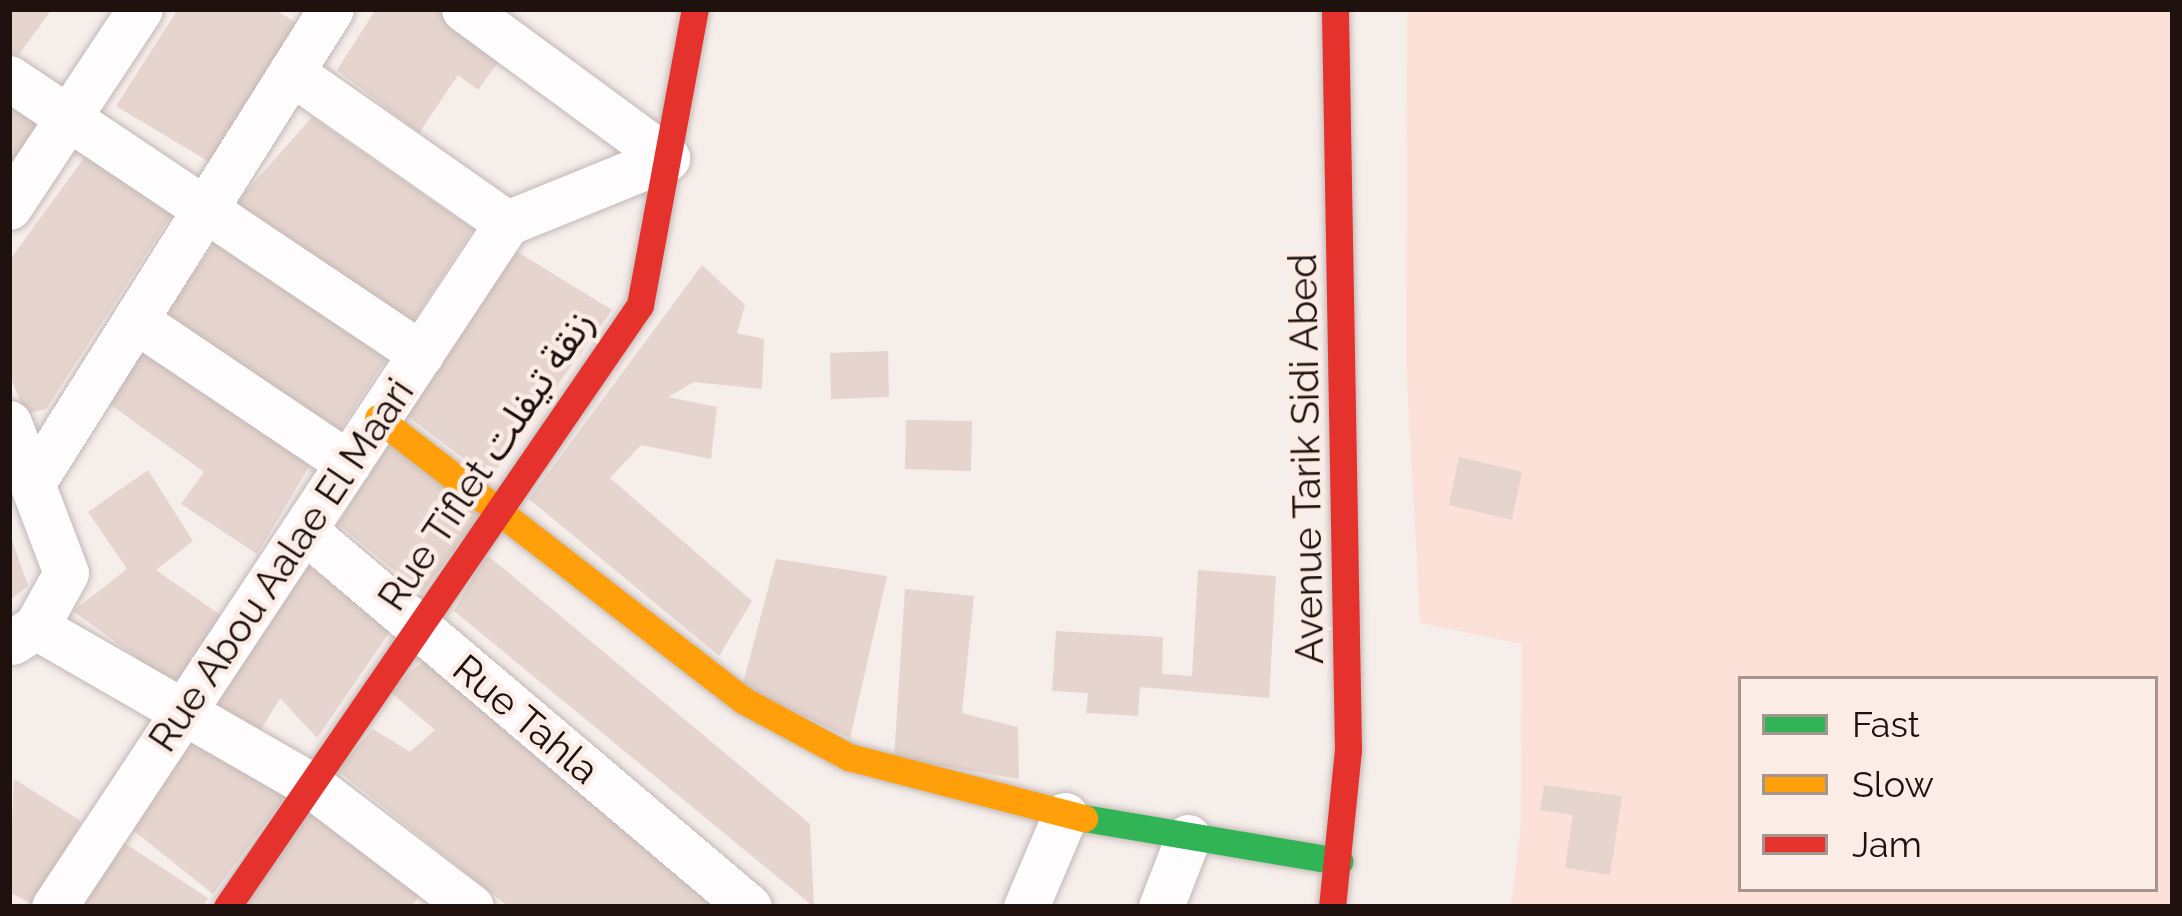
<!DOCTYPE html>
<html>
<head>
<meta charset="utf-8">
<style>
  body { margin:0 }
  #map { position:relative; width:2182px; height:916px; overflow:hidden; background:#f6eeeb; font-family:Raleway,"Noto Sans Arabic",sans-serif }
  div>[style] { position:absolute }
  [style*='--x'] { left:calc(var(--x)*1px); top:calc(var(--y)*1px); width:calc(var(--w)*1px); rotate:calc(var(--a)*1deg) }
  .green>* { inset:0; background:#fbe1d8 }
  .building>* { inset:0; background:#e6d4ce }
  .roads { filter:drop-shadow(0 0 3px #c2b8b5) drop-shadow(0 0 3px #c2b8b5) }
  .street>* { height:45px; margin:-22.5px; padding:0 22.5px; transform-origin:22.5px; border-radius:22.5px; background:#fefcfc }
  .fast>* { height:27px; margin:-13.5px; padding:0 13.5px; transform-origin:13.5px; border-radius:13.5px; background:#30b455 }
  .slow>* { height:27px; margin:-13.5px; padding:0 13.5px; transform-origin:13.5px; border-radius:13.5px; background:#ff9f0a }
  .jam>* { height:27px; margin:-13.5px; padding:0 13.5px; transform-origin:13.5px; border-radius:13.5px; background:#e5322d }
  span { translate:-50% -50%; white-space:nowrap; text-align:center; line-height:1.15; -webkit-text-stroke:9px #fbece6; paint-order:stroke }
  .street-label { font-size:39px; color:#1f120e }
  .frame { position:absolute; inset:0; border:12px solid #1f120e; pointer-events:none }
  .legend { position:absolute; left:1738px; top:676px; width:420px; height:216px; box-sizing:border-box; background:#fbece6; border:3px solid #a39590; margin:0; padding:15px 21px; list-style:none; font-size:36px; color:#1f120e }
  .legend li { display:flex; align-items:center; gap:24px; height:60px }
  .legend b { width:60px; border:3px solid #a39590 }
</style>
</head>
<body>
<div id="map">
  <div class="green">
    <i style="clip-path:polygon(evenodd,1407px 9px,2173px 9px,2173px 907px,1511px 907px,1521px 824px,1522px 644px,1420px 623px,1406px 362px,1407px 9px,1741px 679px,2155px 679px,2155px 889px,1741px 889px,1741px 679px)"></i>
  </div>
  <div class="building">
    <i style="clip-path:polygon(9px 9px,52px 9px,18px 56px,9px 51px)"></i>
    <i style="clip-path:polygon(178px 9px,274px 9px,309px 31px,218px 167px,116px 106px)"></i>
    <i style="clip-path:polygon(376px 9px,460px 9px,511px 44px,478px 90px,458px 75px,419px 133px,337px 70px)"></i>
    <i style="clip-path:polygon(9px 94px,52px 122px,9px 190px)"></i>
    <i style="clip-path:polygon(312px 117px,473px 229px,411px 325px,235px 204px)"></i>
    <i style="clip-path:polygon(92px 147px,179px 203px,46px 409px,25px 414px,9px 373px,9px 261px)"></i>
    <i style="clip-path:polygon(219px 238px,388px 356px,336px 436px,160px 317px)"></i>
    <i style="clip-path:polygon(505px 244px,612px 310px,490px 478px,406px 415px)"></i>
    <i style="clip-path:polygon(702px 265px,745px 305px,737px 333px,764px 339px,762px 389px,694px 382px,668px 397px,717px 407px,711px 459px,641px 445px,610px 478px,752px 601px,719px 656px,529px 499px)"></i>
    <i style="clip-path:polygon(143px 339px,316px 455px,257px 554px,181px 504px,204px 472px,97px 395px)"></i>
    <i style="clip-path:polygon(888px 351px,889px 397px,831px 399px,830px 353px)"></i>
    <i style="clip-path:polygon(906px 420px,972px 421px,971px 471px,905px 469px)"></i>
    <i style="clip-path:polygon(390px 440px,482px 513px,422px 593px,338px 524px)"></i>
    <i style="clip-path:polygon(1459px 457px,1522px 472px,1512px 520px,1449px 505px)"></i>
    <i style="clip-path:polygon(148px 470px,193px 541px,156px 570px,225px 618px,179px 688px,73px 611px,127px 569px,88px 512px)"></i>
    <i style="clip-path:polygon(9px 531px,28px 586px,9px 601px)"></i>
    <i style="clip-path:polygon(486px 554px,810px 824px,814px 907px,454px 611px)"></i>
    <i style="clip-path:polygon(299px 559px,393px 627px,317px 738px,280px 698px,259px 733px,210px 702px)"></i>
    <i style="clip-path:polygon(776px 559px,887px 576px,850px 738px,742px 687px)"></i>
    <i style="clip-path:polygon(1198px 570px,1276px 576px,1269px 698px,1140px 687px,1138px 716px,1086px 713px,1088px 693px,1052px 691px,1056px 631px,1163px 637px,1162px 674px,1192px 676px)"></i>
    <i style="clip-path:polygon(905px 589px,974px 596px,962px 713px,1018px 727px,1019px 779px,894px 758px)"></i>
    <i style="clip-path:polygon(426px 658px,729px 907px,509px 907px,337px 770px,373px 729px,410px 752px,435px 730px,389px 691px)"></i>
    <i style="clip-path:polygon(198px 735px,285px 797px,213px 894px,129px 827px)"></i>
    <i style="clip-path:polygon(14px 779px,81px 821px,36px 906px,9px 892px)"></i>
    <i style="clip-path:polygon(1544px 785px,1622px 796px,1610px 875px,1565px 868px,1573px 815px,1540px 810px)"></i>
    <i style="clip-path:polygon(315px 806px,426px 886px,411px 907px,243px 907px)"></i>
    <i style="clip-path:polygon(120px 840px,208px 898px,202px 907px,75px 907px)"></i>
  </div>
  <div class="roads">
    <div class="street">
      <i style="--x:464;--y:9;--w:252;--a:36.3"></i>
      <i style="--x:291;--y:72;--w:264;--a:35"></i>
      <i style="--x:9;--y:78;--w:496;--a:33.8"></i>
      <i style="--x:9;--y:207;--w:237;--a:-56.5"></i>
      <i style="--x:507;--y:223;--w:173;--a:-22.1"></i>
      <i style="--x:135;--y:320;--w:257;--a:33.9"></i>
      <i style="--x:9;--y:423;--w:160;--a:69.2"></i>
      <i style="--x:66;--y:573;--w:62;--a:119.1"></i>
      <i style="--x:36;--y:627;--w:28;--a:148"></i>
      <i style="--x:32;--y:484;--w:561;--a:-57.81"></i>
      <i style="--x:304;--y:530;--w:583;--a:40.27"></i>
      <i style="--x:36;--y:627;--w:317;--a:29.9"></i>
      <i style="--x:311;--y:785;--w:201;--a:37.3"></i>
      <i style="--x:54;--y:907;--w:820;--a:-56.48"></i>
      <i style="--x:1026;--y:907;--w:100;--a:-67"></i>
      <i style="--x:1161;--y:907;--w:75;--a:-68.9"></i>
    </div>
    <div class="fast">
      <i style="--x:1084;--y:818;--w:259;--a:9.6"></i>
    </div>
    <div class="slow">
      <i style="--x:378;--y:418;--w:461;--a:37.7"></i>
      <i style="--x:743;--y:700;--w:120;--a:28.3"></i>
      <i style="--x:849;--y:757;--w:243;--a:14.6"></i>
    </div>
    <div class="jam">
      <i style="--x:227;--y:907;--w:730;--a:-55.55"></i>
      <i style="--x:640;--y:305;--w:301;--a:-79.5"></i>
      <i style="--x:1332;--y:907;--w:158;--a:-84.2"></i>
      <i style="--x:1348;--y:750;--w:741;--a:-91.01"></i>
    </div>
  </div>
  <div class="street-label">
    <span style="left:1306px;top:459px;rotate:-91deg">Avenue Tarik Sidi Abed</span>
    <span style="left:486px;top:460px;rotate:-56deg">Rue Tiflet زنقة تيفلت</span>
    <span style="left:281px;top:565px;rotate:-56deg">Rue Abou Aalae El Maari</span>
    <span style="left:526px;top:719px;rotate:40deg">Rue Tahla</span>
  </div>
  <div class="frame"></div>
  <ul class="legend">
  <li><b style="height:15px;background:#30b455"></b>Fast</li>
  <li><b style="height:15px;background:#ff9f0a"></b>Slow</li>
  <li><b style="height:15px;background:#e5322d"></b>Jam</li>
  </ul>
</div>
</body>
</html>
